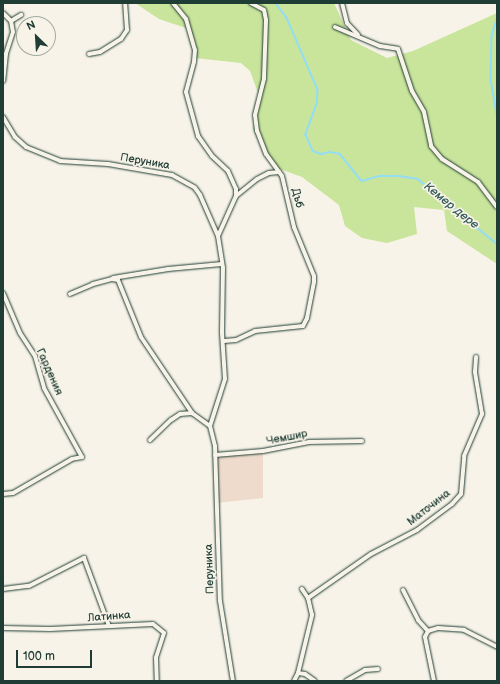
<!DOCTYPE html>
<html>
<head>
<meta charset="utf-8">
<style>
  body { margin:0 }
  #map { position:relative; width:500px; height:684px; overflow:hidden; background:#f7f3e8; font-family:"Balsamiq Sans",sans-serif }
  div>[style] { position:absolute }
  [style*='--x'] { left:calc(var(--x)*1px); top:calc(var(--y)*1px); width:calc(var(--w)*1px); rotate:calc(var(--a)*1deg) }
  .built>* { inset:0; background:#eedbcc }
  .green>* { inset:0; background:#c9e49b }
  .stream>* { height:1.5px; margin:-0.75px; padding:0 0.75px; transform-origin:0.75px; border-radius:0.75px; background:#93ddf5 }
  .roads { filter:drop-shadow(0 0 1px #1f3d34) drop-shadow(0 0 1px #1f3d34) }
  .minor>* { height:4px; margin:-2px; padding:0 2px; transform-origin:2px; border-radius:2px; background:#f7f3e8 }
  span { translate:-50% -50%; white-space:nowrap; text-align:center; line-height:1.15; -webkit-text-stroke:3.5px #f7f3e8; paint-order:stroke }
  .street-label { font-size:11px; color:#1f3d34 }
  .water-label { font-size:12px; color:#365d5b; font-style:italic }
  .frame { position:absolute; inset:0; border:4px solid #1f3d34; pointer-events:none }
  .north { position:absolute; left:16px; top:16px; width:40px; height:40px; box-sizing:border-box; background:#f7f3e8; border:1px solid #a1aaa0; border-radius:50%; rotate:335deg; font-size:11px; font-weight:700; line-height:16px; text-align:center; color:#1f3d34 }
  .north::after { content:''; display:block; margin:auto; width:14px; height:18px; background:#1f3d34; clip-path:polygon(50% 0,100% 100%,50% 72%,0 100%) }
  .scale { position:absolute; left:16px; top:650px; width:76px; height:18px; box-sizing:border-box; border:2px solid #1f3d34; border-top:0; padding-left:5px; font-size:12px; line-height:14px; white-space:nowrap; color:#1f3d34; -webkit-text-stroke:3px #f7f3e8; paint-order:stroke }
</style>
</head>
<body>
<div id="map">
  <div class="built">
    <i style="clip-path:polygon(263px 451px,263px 498px,216px 503px,215px 455px)"></i>
  </div>
  <div class="green">
    <i style="clip-path:polygon(135px 3px,334px 3px,351px 40px,387px 58px,413px 51px,497px 13px,497px 264px,447px 231px,444px 210px,414px 207px,417px 234px,387px 243px,362px 238px,345px 226px,339px 205px,302px 177px,277px 168px,265px 155px,253px 129px,260px 98px,250px 71px,241px 63px,195px 58px,186px 28px,159px 19px)"></i>
  </div>
  <div class="stream">
    <i style="--x:276;--y:3;--w:19;--a:54"></i>
    <i style="--x:287;--y:18;--w:78;--a:66.7"></i>
    <i style="--x:318;--y:90;--w:14;--a:94"></i>
    <i style="--x:317;--y:104;--w:33;--a:110"></i>
    <i style="--x:306;--y:135;--w:17;--a:66"></i>
    <i style="--x:313;--y:151;--w:9;--a:21"></i>
    <i style="--x:321;--y:154;--w:9;--a:-13"></i>
    <i style="--x:330;--y:152;--w:10;--a:11"></i>
    <i style="--x:340;--y:154;--w:35;--a:51"></i>
    <i style="--x:362;--y:181;--w:19;--a:-16"></i>
    <i style="--x:380;--y:176;--w:19;--a:0"></i>
    <i style="--x:399;--y:176;--w:19;--a:9"></i>
    <i style="--x:418;--y:179;--w:102;--a:39.4"></i>
    <i style="--x:497;--y:20;--w:16;--a:108"></i>
    <i style="--x:492;--y:35;--w:45;--a:91.3"></i>
    <i style="--x:491;--y:80;--w:34;--a:80"></i>
  </div>
  <div class="roads">
    <div class="minor">
      <i style="--x:173;--y:3;--w:21;--a:51"></i>
      <i style="--x:186;--y:19;--w:32;--a:74"></i>
      <i style="--x:195;--y:50;--w:12;--a:95"></i>
      <i style="--x:194;--y:62;--w:31;--a:105"></i>
      <i style="--x:186;--y:92;--w:46;--a:74.7"></i>
      <i style="--x:198;--y:136;--w:24;--a:55"></i>
      <i style="--x:212;--y:156;--w:22;--a:43"></i>
      <i style="--x:228;--y:171;--w:20;--a:66"></i>
      <i style="--x:236;--y:189;--w:7;--a:90"></i>
      <i style="--x:342;--y:3;--w:21;--a:76"></i>
      <i style="--x:347;--y:23;--w:16;--a:47"></i>
      <i style="--x:3;--y:13;--w:11;--a:45"></i>
      <i style="--x:11;--y:21;--w:11;--a:80"></i>
      <i style="--x:13;--y:32;--w:23;--a:108"></i>
      <i style="--x:6;--y:54;--w:27;--a:96"></i>
      <i style="--x:11;--y:21;--w:12;--a:-31"></i>
      <i style="--x:335;--y:27;--w:49;--a:22.9"></i>
      <i style="--x:380;--y:46;--w:18;--a:9"></i>
      <i style="--x:398;--y:49;--w:44;--a:71.6"></i>
      <i style="--x:412;--y:91;--w:24;--a:60"></i>
      <i style="--x:424;--y:112;--w:35;--a:78"></i>
      <i style="--x:431;--y:146;--w:17;--a:50"></i>
      <i style="--x:442;--y:159;--w:43;--a:32.6"></i>
      <i style="--x:478;--y:182;--w:31;--a:53"></i>
      <i style="--x:89;--y:54;--w:11;--a:-10"></i>
      <i style="--x:100;--y:52;--w:25;--a:-32"></i>
      <i style="--x:121;--y:39;--w:11;--a:-56"></i>
      <i style="--x:127;--y:30;--w:27;--a:-94"></i>
      <i style="--x:3;--y:117;--w:23;--a:59"></i>
      <i style="--x:15;--y:137;--w:15;--a:42"></i>
      <i style="--x:26;--y:147;--w:37;--a:22"></i>
      <i style="--x:60;--y:161;--w:48;--a:3.6"></i>
      <i style="--x:108;--y:164;--w:65;--a:9.8"></i>
      <i style="--x:172;--y:175;--w:26;--a:29"></i>
      <i style="--x:195;--y:188;--w:9;--a:54"></i>
      <i style="--x:200;--y:195;--w:45;--a:66.3"></i>
      <i style="--x:218;--y:236;--w:32;--a:81"></i>
      <i style="--x:223;--y:268;--w:65;--a:90.9"></i>
      <i style="--x:222;--y:333;--w:46;--a:86.3"></i>
      <i style="--x:225;--y:379;--w:49;--a:107.7"></i>
      <i style="--x:218;--y:236;--w:44;--a:-65.8"></i>
      <i style="--x:236;--y:196;--w:27;--a:-39"></i>
      <i style="--x:257;--y:179;--w:13;--a:-27"></i>
      <i style="--x:269;--y:173;--w:10;--a:-6"></i>
      <i style="--x:113;--y:278;--w:56;--a:-9.3"></i>
      <i style="--x:168;--y:269;--w:54;--a:-5.3"></i>
      <i style="--x:3;--y:293;--w:43;--a:67"></i>
      <i style="--x:20;--y:333;--w:27;--a:57"></i>
      <i style="--x:35;--y:356;--w:33;--a:74"></i>
      <i style="--x:44;--y:388;--w:79;--a:61.2"></i>
      <i style="--x:82;--y:457;--w:10;--a:169"></i>
      <i style="--x:72;--y:459;--w:68;--a:150"></i>
      <i style="--x:13;--y:493;--w:10;--a:174"></i>
      <i style="--x:70;--y:294;--w:25;--a:-23"></i>
      <i style="--x:93;--y:284;--w:20;--a:-15"></i>
      <i style="--x:112;--y:279;--w:6;--a:9"></i>
      <i style="--x:118;--y:280;--w:61;--a:68"></i>
      <i style="--x:141;--y:337;--w:92;--a:56.1"></i>
      <i style="--x:192;--y:413;--w:22;--a:36"></i>
      <i style="--x:210;--y:426;--w:21;--a:76"></i>
      <i style="--x:215;--y:446;--w:155;--a:88.2"></i>
      <i style="--x:220;--y:601;--w:81;--a:80.8"></i>
      <i style="--x:224;--y:341;--w:12;--a:-5"></i>
      <i style="--x:236;--y:340;--w:21;--a:-25"></i>
      <i style="--x:255;--y:331;--w:48;--a:-5.9"></i>
      <i style="--x:303;--y:326;--w:9;--a:-63"></i>
      <i style="--x:307;--y:318;--w:37;--a:-79"></i>
      <i style="--x:314;--y:282;--w:6;--a:-90"></i>
      <i style="--x:314;--y:276;--w:53;--a:-112.2"></i>
      <i style="--x:294;--y:227;--w:52;--a:-103.2"></i>
      <i style="--x:282;--y:176;--w:27;--a:-126"></i>
      <i style="--x:266;--y:154;--w:25;--a:-111"></i>
      <i style="--x:257;--y:131;--w:16;--a:-97"></i>
      <i style="--x:255;--y:115;--w:38;--a:-76"></i>
      <i style="--x:264;--y:78;--w:58;--a:-88"></i>
      <i style="--x:266;--y:20;--w:10;--a:-101"></i>
      <i style="--x:264;--y:10;--w:15;--a:-152"></i>
      <i style="--x:150;--y:440;--w:29;--a:-44"></i>
      <i style="--x:171;--y:420;--w:11;--a:-34"></i>
      <i style="--x:180;--y:414;--w:12;--a:-5"></i>
      <i style="--x:215;--y:455;--w:48;--a:-4.8"></i>
      <i style="--x:263;--y:451;--w:47;--a:-11.1"></i>
      <i style="--x:309;--y:442;--w:53;--a:-1.1"></i>
      <i style="--x:3;--y:589;--w:26;--a:-7"></i>
      <i style="--x:29;--y:586;--w:62;--a:-27"></i>
      <i style="--x:84;--y:558;--w:72;--a:69.8"></i>
      <i style="--x:403;--y:590;--w:34;--a:63"></i>
      <i style="--x:418;--y:620;--w:15;--a:48"></i>
      <i style="--x:308;--y:598;--w:77;--a:-34.9"></i>
      <i style="--x:371;--y:554;--w:52;--a:-27.6"></i>
      <i style="--x:417;--y:530;--w:44;--a:-36.6"></i>
      <i style="--x:452;--y:504;--w:13;--a:-48"></i>
      <i style="--x:461;--y:494;--w:38;--a:-85"></i>
      <i style="--x:464;--y:456;--w:46;--a:-66.8"></i>
      <i style="--x:482;--y:414;--w:43;--a:-99.5"></i>
      <i style="--x:475;--y:372;--w:15;--a:-86"></i>
      <i style="--x:3;--y:628;--w:47;--a:1.2"></i>
      <i style="--x:50;--y:629;--w:103;--a:-2.8"></i>
      <i style="--x:153;--y:624;--w:14;--a:39"></i>
      <i style="--x:164;--y:633;--w:26;--a:108"></i>
      <i style="--x:156;--y:658;--w:23;--a:88"></i>
      <i style="--x:298;--y:673;--w:60;--a:-76.4"></i>
      <i style="--x:312;--y:615;--w:17;--a:-103"></i>
      <i style="--x:308;--y:598;--w:11;--a:-124"></i>
      <i style="--x:294;--y:681;--w:9;--a:-63"></i>
      <i style="--x:298;--y:673;--w:7;--a:8"></i>
      <i style="--x:305;--y:674;--w:12;--a:35"></i>
      <i style="--x:346;--y:681;--w:22;--a:-30"></i>
      <i style="--x:365;--y:670;--w:13;--a:-4"></i>
      <i style="--x:434;--y:681;--w:45;--a:-101.6"></i>
      <i style="--x:425;--y:637;--w:7;--a:-63"></i>
      <i style="--x:428;--y:631;--w:10;--a:-17"></i>
      <i style="--x:438;--y:628;--w:26;--a:4"></i>
      <i style="--x:464;--y:630;--w:37;--a:27"></i>
    </div>
  </div>
  <div class="street-label">
    <span style="left:145px;top:162px;rotate:10deg">Перуника</span>
    <span style="left:297px;top:198px;rotate:76deg">Дъб</span>
    <span style="left:49px;top:372px;rotate:66deg">Гардения</span>
    <span style="left:287px;top:438px;rotate:-11deg">Чемшир</span>
    <span style="left:429px;top:508px;rotate:-38deg">Маточина</span>
    <span style="left:210px;top:569px;rotate:-92deg">Перуника</span>
    <span style="left:109px;top:617px;rotate:-4deg">Латинка</span>
  </div>
  <div class="water-label">
    <span style="left:451px;top:206px;rotate:39deg">Кемер дере</span>
  </div>
  <div class="frame"></div>
  <div class="north">N</div>
  <div class="scale">100 m</div>
</div>
</body>
</html>
